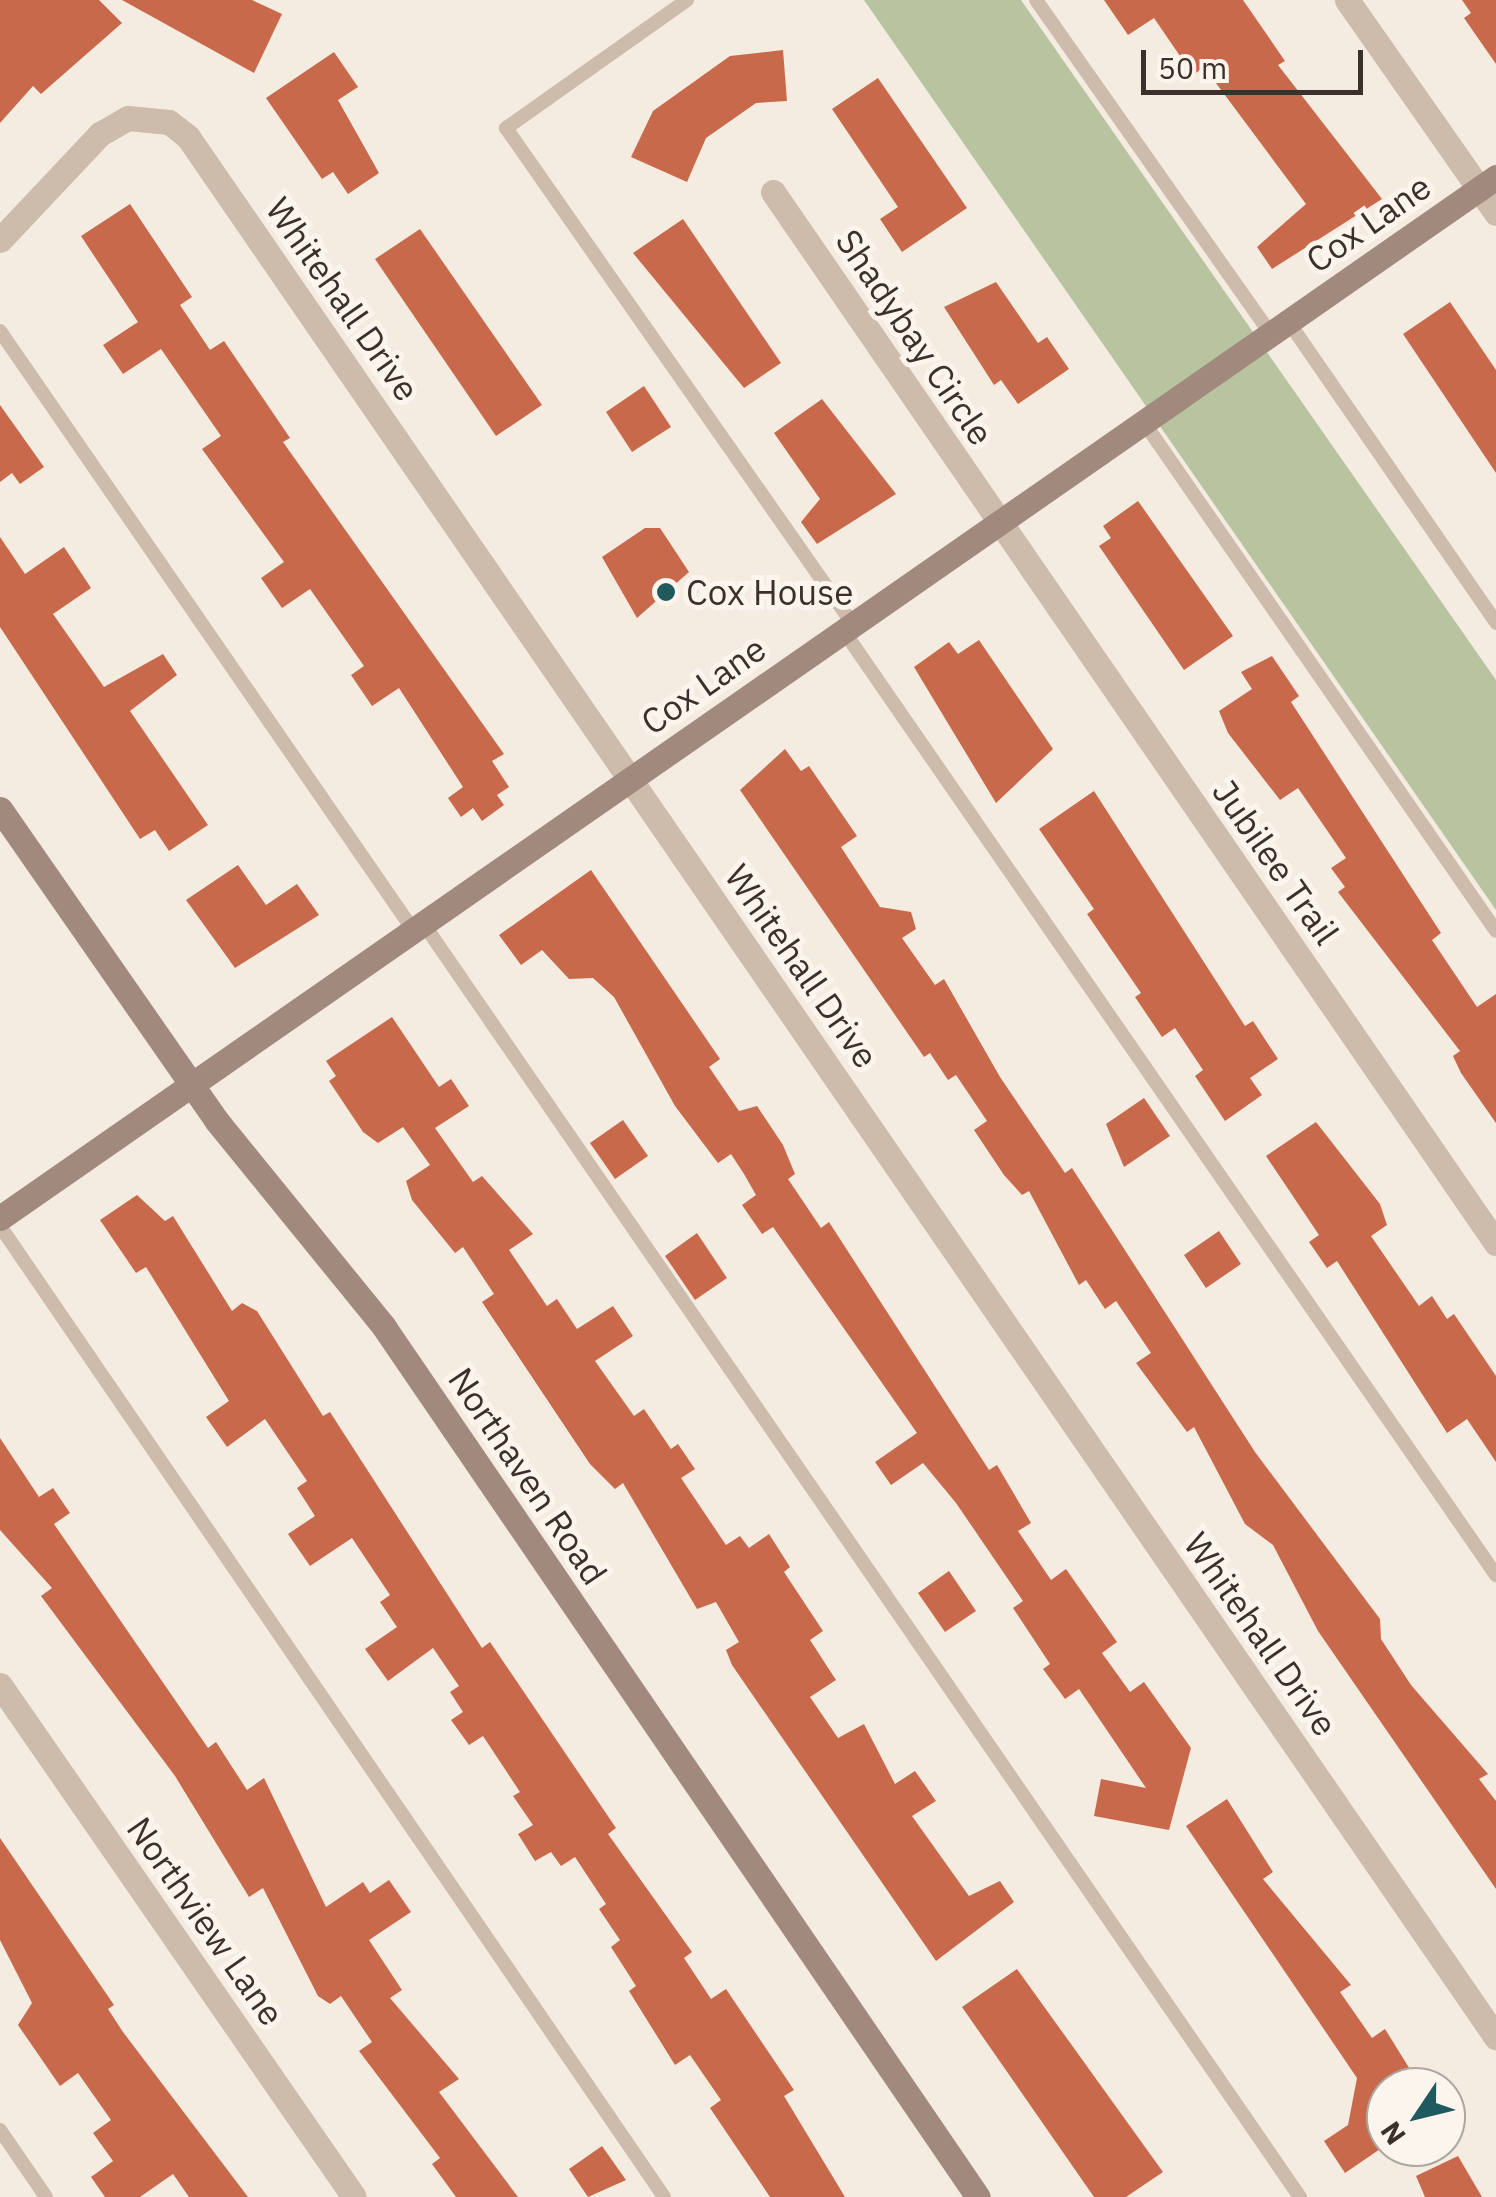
<!DOCTYPE html>
<html>
<head>
<meta charset="utf-8">
<style>
  body { margin:0 }
  #map { position:relative; width:1496px; height:2197px; overflow:hidden; background:#f4ebe1; font-family:"IBM Plex Sans",sans-serif }
  div>[style] { position:absolute }
  [style*='--x'] { left:calc(var(--x)*1px); top:calc(var(--y)*1px); width:calc(var(--w)*1px); rotate:calc(var(--a)*1deg) }
  .green>* { inset:0; background:#b8c4a0 }
  .building>* { inset:0; background:#c8694b }
  .lane>* { height:14px; margin:-7px; padding:0 7px; transform-origin:7px; border-radius:7px; background:#cdbbac }
  .street>* { height:25px; margin:-12.5px; padding:0 12.5px; transform-origin:12.5px; border-radius:12.5px; background:#cdbbac }
  .secondary>* { height:25px; margin:-12.5px; padding:0 12.5px; transform-origin:12.5px; border-radius:12.5px; background:#a18a7d }
  .dots>* { width:28px; height:28px; translate:-50% -50%; box-sizing:border-box; border:5px solid #fbf5ee; border-radius:50% }
  span { translate:-50% -50%; white-space:nowrap; text-align:center; line-height:1.15; -webkit-text-stroke:10px #fbf5ee; paint-order:stroke }
  .street-label { font-size:35px; color:#3b302b }
  .poi-label { font-size:35px; color:#3b302b }
  .left { translate:0 -50%; text-align:left }
  .north { position:absolute; left:1366px; top:2067px; width:100px; height:100px; box-sizing:border-box; background:#fbf5ee; border:2px solid #aea6a0; border-radius:50%; rotate:235deg; font-size:28px; font-weight:700; line-height:40px; text-align:center; color:#3b302b }
  .north::after { content:''; display:block; margin:auto; width:35px; height:45px; background:#1f5a5e; clip-path:polygon(50% 0,100% 100%,50% 72%,0 100%) }
  .scale { position:absolute; left:1141px; top:50px; width:222px; height:45px; box-sizing:border-box; border:5px solid #3b302b; border-top:0; padding-left:12px; font-size:30px; line-height:35px; white-space:nowrap; color:#3b302b; -webkit-text-stroke:8px #fbf5ee; paint-order:stroke }
</style>
</head>
<body>
<div id="map">
  <div class="green">
    <i style="clip-path:polygon(864px 0,1021px 0,1496px 680px,1496px 910px)"></i>
  </div>
  <div class="building">
    <i style="clip-path:polygon(0 0,99px 0,122px 23px,41px 94px,33px 86px,0 123px)"></i>
    <i style="clip-path:polygon(122px 0,252px 0,282px 14px,254px 73px)"></i>
    <i style="clip-path:polygon(1104px 0,1243px 0,1285px 61px,1278px 65px,1382px 199px,1272px 269px,1257px 247px,1306px 204px,1204px 67px,1193px 75px,1154px 18px,1128px 35px)"></i>
    <i style="clip-path:polygon(1462px 0,1496px 0,1496px 64px,1464px 18px,1471px 13px)"></i>
    <i style="clip-path:polygon(783px 50px,787px 101px,756px 103px,706px 138px,687px 182px,631px 157px,653px 111px,730px 56px)"></i>
    <i style="clip-path:polygon(334px 52px,358px 87px,338px 100px,379px 173px,348px 194px,333px 172px,322px 179px,266px 98px)"></i>
    <i style="clip-path:polygon(878px 78px,967px 208px,902px 252px,880px 219px,898px 207px,832px 109px)"></i>
    <i style="clip-path:polygon(130px 204px,192px 297px,180px 305px,210px 350px,224px 341px,290px 438px,283px 442px,504px 754px,492px 761px,509px 787px,497px 795px,504px 805px,482px 821px,473px 808px,461px 817px,448px 798px,463px 787px,399px 688px,372px 706px,351px 675px,364px 666px,310px 589px,282px 608px,261px 578px,284px 562px,202px 449px,221px 436px,161px 349px,123px 374px,103px 345px,138px 322px,81px 236px)"></i>
    <i style="clip-path:polygon(683px 219px,781px 363px,744px 388px,633px 253px)"></i>
    <i style="clip-path:polygon(420px 229px,542px 405px,496px 436px,375px 259px)"></i>
    <i style="clip-path:polygon(996px 282px,1038px 343px,1047px 337px,1069px 369px,1018px 404px,1001px 380px,994px 385px,944px 307px)"></i>
    <i style="clip-path:polygon(1450px 302px,1496px 370px,1496px 473px,1403px 334px)"></i>
    <i style="clip-path:polygon(644px 386px,671px 427px,632px 452px,606px 412px)"></i>
    <i style="clip-path:polygon(822px 399px,896px 494px,817px 544px,801px 522px,820px 499px,774px 433px)"></i>
    <i style="clip-path:polygon(0 405px,44px 467px,20px 484px,12px 473px,0 482px)"></i>
    <i style="clip-path:polygon(1138px 501px,1233px 636px,1184px 670px,1099px 546px,1111px 538px,1103px 526px)"></i>
    <i style="clip-path:polygon(645px 528px,660px 528px,689px 572px,637px 618px,602px 557px)"></i>
    <i style="clip-path:polygon(0 537px,25px 574px,64px 547px,91px 588px,53px 614px,104px 687px,163px 654px,177px 675px,130px 711px,208px 825px,169px 851px,155px 830px,140px 839px,0 627px)"></i>
    <i style="clip-path:polygon(979px 640px,1053px 749px,996px 803px,914px 667px,949px 642px,958px 654px)"></i>
    <i style="clip-path:polygon(1272px 656px,1299px 696px,1291px 702px,1441px 933px,1432px 940px,1477px 1007px,1496px 994px,1496px 1123px,1461px 1073px,1453px 1056px,1460px 1051px,1338px 892px,1345px 887px,1331px 868px,1346px 858px,1298px 788px,1280px 800px,1228px 733px,1219px 711px,1252px 689px,1241px 672px)"></i>
    <i style="clip-path:polygon(785px 749px,801px 771px,809px 766px,857px 836px,841px 847px,880px 907px,911px 912px,916px 929px,902px 938px,935px 985px,944px 979px,1000px 1077px,1065px 1173px,1072px 1168px,1255px 1452px,1380px 1619px,1381px 1639px,1411px 1685px,1488px 1774px,1479px 1779px,1496px 1801px,1496px 1889px,1318px 1631px,1273px 1545px,1245px 1524px,1194px 1427px,1187px 1432px,1136px 1363px,1151px 1353px,1116px 1301px,1105px 1309px,1086px 1280px,1079px 1285px,1029px 1191px,1022px 1195px,1004px 1175px,974px 1130px,987px 1121px,956px 1075px,948px 1080px,930px 1053px,924px 1057px,740px 790px)"></i>
    <i style="clip-path:polygon(1094px 791px,1245px 1026px,1253px 1021px,1278px 1059px,1250px 1078px,1262px 1095px,1225px 1121px,1195px 1076px,1203px 1070px,1175px 1028px,1162px 1037px,1135px 997px,1141px 993px,1087px 914px,1094px 909px,1039px 829px)"></i>
    <i style="clip-path:polygon(238px 865px,266px 905px,297px 884px,319px 915px,235px 968px,186px 900px)"></i>
    <i style="clip-path:polygon(591px 870px,720px 1059px,709px 1067px,739px 1111px,757px 1106px,783px 1145px,795px 1174px,788px 1179px,821px 1228px,829px 1222px,989px 1470px,997px 1465px,1031px 1523px,1018px 1531px,1051px 1580px,1066px 1569px,1117px 1642px,1102px 1653px,1130px 1692px,1144px 1682px,1191px 1748px,1169px 1830px,1094px 1816px,1101px 1779px,1146px 1788px,1079px 1689px,1065px 1699px,1043px 1669px,1050px 1664px,1013px 1608px,1023px 1601px,956px 1503px,923px 1463px,891px 1485px,875px 1462px,917px 1433px,773px 1227px,762px 1234px,742px 1205px,756px 1195px,744px 1174px,731px 1154px,718px 1163px,675px 1106px,614px 997px,593px 978px,569px 979px,542px 950px,521px 965px,499px 935px)"></i>
    <i style="clip-path:polygon(392px 1017px,439px 1087px,451px 1079px,469px 1106px,435px 1128px,473px 1182px,482px 1176px,533px 1234px,509px 1250px,547px 1306px,557px 1299px,577px 1329px,613px 1306px,633px 1336px,595px 1361px,634px 1416px,644px 1409px,671px 1449px,678px 1444px,695px 1469px,681px 1478px,726px 1545px,740px 1536px,749px 1548px,769px 1534px,790px 1567px,784px 1572px,823px 1631px,810px 1640px,836px 1680px,810px 1697px,838px 1738px,864px 1724px,895px 1784px,915px 1771px,936px 1801px,912px 1816px,969px 1896px,1000px 1881px,1014px 1902px,936px 1961px,732px 1665px,726px 1650px,739px 1642px,716px 1602px,697px 1609px,623px 1483px,615px 1489px,590px 1464px,482px 1302px,494px 1294px,463px 1247px,455px 1253px,412px 1200px,406px 1181px,430px 1165px,403px 1127px,378px 1143px,363px 1132px,329px 1081px,336px 1076px,326px 1061px)"></i>
    <i style="clip-path:polygon(1144px 1098px,1170px 1136px,1124px 1167px,1106px 1124px)"></i>
    <i style="clip-path:polygon(623px 1120px,648px 1156px,615px 1179px,590px 1143px)"></i>
    <i style="clip-path:polygon(1316px 1122px,1380px 1204px,1387px 1225px,1371px 1236px,1419px 1306px,1432px 1296px,1447px 1319px,1454px 1314px,1496px 1376px,1496px 1462px,1467px 1419px,1447px 1433px,1337px 1261px,1327px 1268px,1309px 1242px,1319px 1235px,1266px 1156px)"></i>
    <i style="clip-path:polygon(137px 1195px,165px 1221px,173px 1216px,232px 1311px,242px 1303px,257px 1311px,323px 1416px,330px 1412px,482px 1648px,490px 1642px,616px 1828px,608px 1834px,692px 1952px,684px 1958px,711px 1999px,726px 1989px,794px 2090px,784px 2096px,845px 2197px,770px 2197px,710px 2108px,721px 2100px,690px 2055px,675px 2065px,629px 1991px,636px 1986px,611px 1947px,620px 1940px,599px 1909px,606px 1904px,575px 1857px,561px 1866px,551px 1852px,535px 1861px,518px 1834px,533px 1825px,513px 1796px,520px 1792px,483px 1736px,469px 1745px,451px 1720px,463px 1712px,450px 1692px,459px 1686px,433px 1648px,388px 1681px,365px 1649px,397px 1627px,380px 1602px,390px 1595px,352px 1538px,310px 1566px,288px 1534px,315px 1516px,297px 1488px,307px 1481px,265px 1419px,227px 1447px,206px 1417px,229px 1401px,146px 1267px,136px 1273px,100px 1220px)"></i>
    <i style="clip-path:polygon(1219px 1231px,1241px 1264px,1206px 1288px,1184px 1255px)"></i>
    <i style="clip-path:polygon(697px 1233px,727px 1278px,695px 1300px,665px 1256px)"></i>
    <i style="clip-path:polygon(0 1438px,39px 1497px,53px 1488px,70px 1513px,54px 1524px,208px 1748px,216px 1742px,247px 1790px,264px 1778px,326px 1907px,363px 1882px,370px 1893px,389px 1880px,411px 1912px,369px 1940px,402px 1990px,390px 1998px,459px 2079px,439px 2092px,518px 2197px,456px 2197px,432px 2164px,440px 2158px,359px 2051px,372px 2042px,341px 1996px,330px 2004px,318px 1996px,263px 1888px,249px 1897px,175px 1776px,41px 1596px,52px 1588px,0 1530px)"></i>
    <i style="clip-path:polygon(949px 1571px,976px 1611px,945px 1632px,918px 1593px)"></i>
    <i style="clip-path:polygon(1227px 1799px,1273px 1872px,1263px 1879px,1351px 1985px,1340px 1992px,1372px 2038px,1385px 2029px,1421px 2087px,1386px 2087px,1386px 2145px,1345px 2173px,1324px 2141px,1348px 2125px,1357px 2078px,1186px 1826px)"></i>
    <i style="clip-path:polygon(0 1838px,114px 2005px,108px 2009px,123px 2032px,248px 2197px,189px 2197px,173px 2174px,140px 2197px,105px 2197px,91px 2177px,113px 2161px,93px 2133px,111px 2120px,78px 2073px,60px 2086px,18px 2025px,32px 2003px,0 1940px)"></i>
    <i style="clip-path:polygon(1017px 1969px,1163px 2172px,1126px 2197px,1094px 2197px,962px 2007px)"></i>
    <i style="clip-path:polygon(602px 2146px,626px 2180px,588px 2197px,569px 2169px)"></i>
    <i style="clip-path:polygon(1458px 2156px,1482px 2197px,1425px 2197px,1416px 2176px)"></i>
  </div>
  <div class="lane">
    <i style="--x:687;--y:0;--w:222;--a:144.7"></i>
    <i style="--x:506;--y:128;--w:604;--a:55.05"></i>
    <i style="--x:1036;--y:0;--w:407;--a:54.9"></i>
    <i style="--x:1288;--y:321;--w:367;--a:55.4"></i>
    <i style="--x:0;--y:331;--w:728;--a:55.41"></i>
    <i style="--x:1143;--y:421;--w:620;--a:55.31"></i>
    <i style="--x:843;--y:630;--w:1149;--a:55.36"></i>
    <i style="--x:423;--y:923;--w:1547;--a:55.46"></i>
    <i style="--x:0;--y:1226;--w:1176;--a:55.63"></i>
    <i style="--x:0;--y:2130;--w:81;--a:55.5"></i>
  </div>
  <div class="street">
    <i style="--x:1347;--y:0;--w:260;--a:55"></i>
    <i style="--x:773;--y:192;--w:1276;--a:55.48"></i>
    <i style="--x:0;--y:240;--w:146;--a:-46.7"></i>
    <i style="--x:100;--y:134;--w:32;--a:-30"></i>
    <i style="--x:128;--y:118;--w:41;--a:5.6"></i>
    <i style="--x:169;--y:122;--w:24;--a:38"></i>
    <i style="--x:188;--y:137;--w:2307;--a:55.46"></i>
    <i style="--x:0;--y:1685;--w:622;--a:55.34"></i>
  </div>
  <div class="secondary">
    <i style="--x:0;--y:809;--w:379;--a:55.2"></i>
    <i style="--x:216;--y:1120;--w:267;--a:50.9"></i>
    <i style="--x:384;--y:1327;--w:1053;--a:55.68"></i>
    <i style="--x:0;--y:1218;--w:1823;--a:-34.83"></i>
  </div>
  <div class="dots">
    <i style="left:666px;top:592px;background:#1f5a5e"></i>
  </div>
  <div class="street-label">
    <span style="left:1368px;top:223px;rotate:-35deg">Cox Lane</span>
    <span style="left:343px;top:299px;rotate:55deg">Whitehall Drive</span>
    <span style="left:915px;top:337px;rotate:56deg">Shadybay Circle</span>
    <span style="left:703px;top:685px;rotate:-35deg">Cox Lane</span>
    <span style="left:1276px;top:862px;rotate:55deg">Jubilee Trail</span>
    <span style="left:802px;top:966px;rotate:55deg">Whitehall Drive</span>
    <span style="left:528px;top:1476px;rotate:56deg">Northaven Road</span>
    <span style="left:1261px;top:1634px;rotate:55deg">Whitehall Drive</span>
    <span style="left:206px;top:1921px;rotate:55deg">Northview Lane</span>
  </div>
  <div class="poi-label">
    <span class="left" style="left:686px;top:592px">Cox House</span>
  </div>
  <div class="north">N</div>
  <div class="scale">50 m</div>
</div>
</body>
</html>
